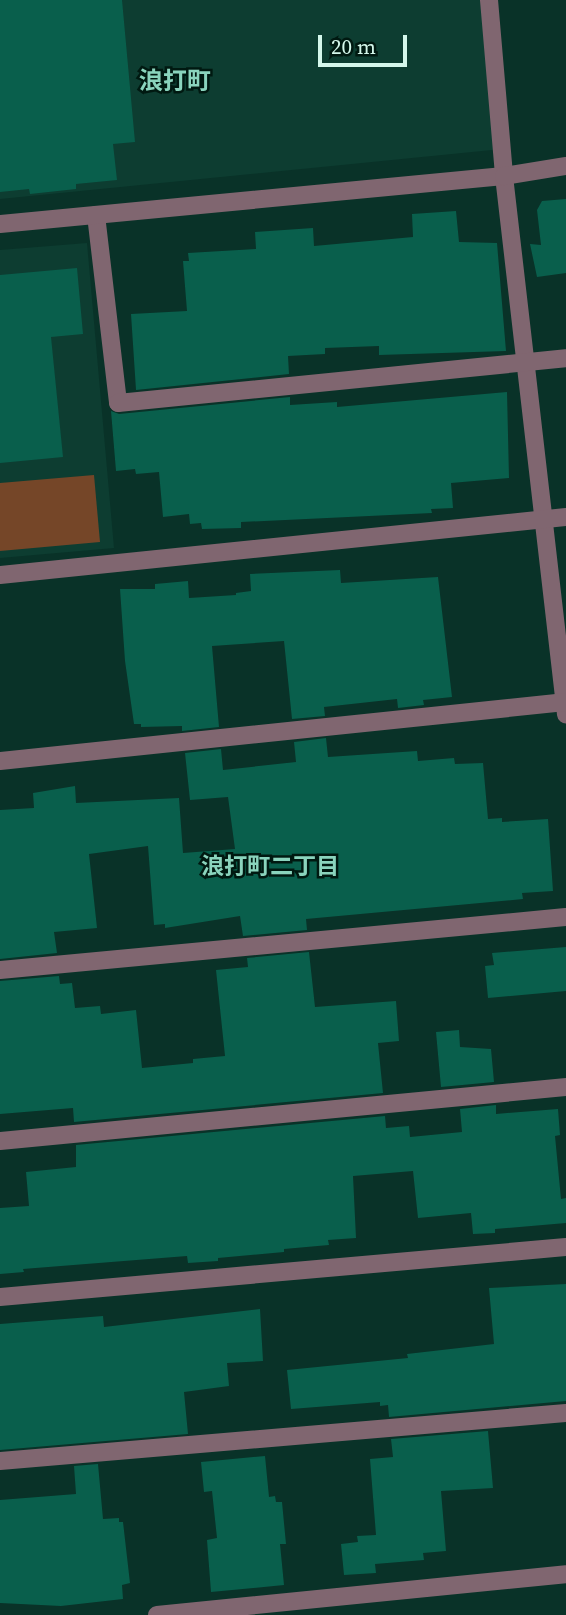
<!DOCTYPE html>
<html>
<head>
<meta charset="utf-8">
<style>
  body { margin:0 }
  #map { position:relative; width:566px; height:1615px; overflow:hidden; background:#093228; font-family:"Source Serif 4","Noto Sans JP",serif }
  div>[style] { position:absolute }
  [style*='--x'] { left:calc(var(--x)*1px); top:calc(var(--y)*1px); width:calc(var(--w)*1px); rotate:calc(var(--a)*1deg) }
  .built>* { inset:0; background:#0d3d31 }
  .green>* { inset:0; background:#754628 }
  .building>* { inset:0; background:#095f4c }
  .minor>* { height:18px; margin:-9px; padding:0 9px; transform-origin:9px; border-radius:9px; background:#806670 }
  .tertiary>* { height:18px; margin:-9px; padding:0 9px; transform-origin:9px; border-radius:9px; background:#806670 }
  span { translate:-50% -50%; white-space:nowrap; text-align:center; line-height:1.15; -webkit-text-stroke:5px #001911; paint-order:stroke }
  .neighbourhood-label { font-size:23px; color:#8ad4bd; font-weight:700 }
  .quarter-label { font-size:24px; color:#8ad4bd; font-weight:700 }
  .scale { position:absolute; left:318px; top:35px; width:89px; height:32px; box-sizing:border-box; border:4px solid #d4f7eb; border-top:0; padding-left:9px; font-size:21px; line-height:24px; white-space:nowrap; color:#d4f7eb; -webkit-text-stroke:5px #001911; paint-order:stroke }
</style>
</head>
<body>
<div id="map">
  <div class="built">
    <i style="clip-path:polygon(0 0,484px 0,502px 149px,0 199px)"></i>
    <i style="clip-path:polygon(87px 243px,114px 548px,0 558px,0 250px)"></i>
  </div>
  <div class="green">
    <i style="clip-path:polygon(94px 475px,100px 542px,0 551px,0 483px)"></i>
  </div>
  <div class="building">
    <i style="clip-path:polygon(0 0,122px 0,135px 142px,113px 144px,117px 180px,76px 184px,76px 189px,30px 194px,29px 189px,0 192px)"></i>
    <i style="clip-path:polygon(566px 199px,566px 273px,537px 277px,530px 244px,541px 245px,537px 210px,542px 201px)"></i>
    <i style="clip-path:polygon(456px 211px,459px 242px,497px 243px,506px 351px,379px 355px,379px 346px,325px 348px,325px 354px,288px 356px,289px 374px,136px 390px,131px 314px,187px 311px,183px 261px,189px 261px,188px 253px,256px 249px,255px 232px,313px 228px,314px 246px,413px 237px,412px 214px)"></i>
    <i style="clip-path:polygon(77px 268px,83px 334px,51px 337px,63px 457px,0 463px,0 275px)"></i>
    <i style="clip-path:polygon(507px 392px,509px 478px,451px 483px,453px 508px,431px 509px,432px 513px,241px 522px,241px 528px,202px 529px,201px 523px,190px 524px,189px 514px,163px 517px,159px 472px,136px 474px,135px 469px,116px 471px,111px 411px,119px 414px,290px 397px,290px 405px,337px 402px,337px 407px)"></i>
    <i style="clip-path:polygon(340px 570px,341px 583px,438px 577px,452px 697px,423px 700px,424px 705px,398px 708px,397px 699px,324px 707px,325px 716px,292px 719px,284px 641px,212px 646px,219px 727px,182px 731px,182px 726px,141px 727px,141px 724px,134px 724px,125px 661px,120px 589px,155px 589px,155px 584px,188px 581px,189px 598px,236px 595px,236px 593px,251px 591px,250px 574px)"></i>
    <i style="clip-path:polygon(326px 738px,328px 757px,417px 751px,418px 761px,454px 758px,455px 764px,483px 763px,488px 819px,502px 818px,502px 822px,548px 819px,553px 891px,522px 893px,523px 899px,306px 919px,307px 930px,243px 936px,240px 916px,165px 928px,165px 924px,154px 925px,148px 846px,89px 854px,97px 928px,54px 932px,57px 953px,0 959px,0 810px,34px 808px,33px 793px,75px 786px,76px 803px,179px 798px,183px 853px,235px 849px,228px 797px,190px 800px,185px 753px,221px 749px,223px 770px,296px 762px,294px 742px)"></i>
    <i style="clip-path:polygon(566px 947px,566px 991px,488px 998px,485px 966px,494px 965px,492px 953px)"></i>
    <i style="clip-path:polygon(309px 952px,315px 1007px,396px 1001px,399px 1041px,378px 1043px,383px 1093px,74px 1122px,73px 1108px,0 1114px,0 981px,59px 976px,60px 984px,72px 983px,75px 1008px,100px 1006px,101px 1014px,136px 1010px,142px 1068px,193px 1063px,193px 1059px,225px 1056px,216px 970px,248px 967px,247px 958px)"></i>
    <i style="clip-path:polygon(459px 1030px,460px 1047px,491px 1049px,494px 1082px,441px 1087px,436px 1032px)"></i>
    <i style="clip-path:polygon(496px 1105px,496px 1114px,558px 1109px,560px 1135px,555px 1136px,561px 1199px,566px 1198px,566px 1223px,495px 1229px,495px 1233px,473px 1234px,471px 1213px,418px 1218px,413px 1171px,353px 1176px,356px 1238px,328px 1240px,329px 1245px,284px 1249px,284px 1252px,218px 1258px,218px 1261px,188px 1263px,187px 1256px,23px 1269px,24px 1272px,0 1274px,0 1208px,29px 1206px,26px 1172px,76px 1167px,76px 1145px,385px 1116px,386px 1128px,409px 1126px,410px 1137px,462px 1132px,460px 1109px)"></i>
    <i style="clip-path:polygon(566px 1284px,566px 1401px,389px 1417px,388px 1405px,380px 1406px,380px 1402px,291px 1409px,287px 1370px,408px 1358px,407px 1354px,494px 1344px,489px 1288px)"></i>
    <i style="clip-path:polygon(260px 1309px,263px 1361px,227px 1363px,229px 1386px,184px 1392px,188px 1434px,0 1450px,0 1324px,103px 1316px,104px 1327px)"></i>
    <i style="clip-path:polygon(488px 1431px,493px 1488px,441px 1491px,446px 1551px,423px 1553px,424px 1560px,375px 1564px,376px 1573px,344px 1575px,341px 1544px,358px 1542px,357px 1536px,376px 1535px,370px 1459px,393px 1457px,391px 1439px)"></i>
    <i style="clip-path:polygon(265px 1456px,269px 1497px,275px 1496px,276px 1502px,282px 1502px,286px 1544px,280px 1544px,284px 1585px,211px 1592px,207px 1540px,217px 1538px,212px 1491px,204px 1492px,201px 1462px)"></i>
    <i style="clip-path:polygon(98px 1464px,103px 1519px,119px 1518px,119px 1522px,123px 1522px,130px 1583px,122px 1585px,123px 1599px,61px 1606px,0 1603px,0 1500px,76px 1494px,74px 1466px)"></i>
  </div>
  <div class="minor">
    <i style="--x:489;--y:0;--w:177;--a:85.1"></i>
    <i style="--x:504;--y:176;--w:542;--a:83.43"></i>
    <i style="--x:96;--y:215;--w:189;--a:83.3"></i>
    <i style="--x:118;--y:403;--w:450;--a:-5.7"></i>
    <i style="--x:0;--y:575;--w:569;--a:-5.85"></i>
    <i style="--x:0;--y:761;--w:569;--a:-5.95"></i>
    <i style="--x:0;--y:970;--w:568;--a:-5.35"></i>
    <i style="--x:0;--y:1141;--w:569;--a:-5.45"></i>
    <i style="--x:0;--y:1297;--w:568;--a:-5.05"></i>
    <i style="--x:0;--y:1461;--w:568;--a:-4.85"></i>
    <i style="--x:157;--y:1615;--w:411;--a:-5.7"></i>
  </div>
  <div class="tertiary">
    <i style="--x:0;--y:224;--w:506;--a:-5.44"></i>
    <i style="--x:504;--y:176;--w:63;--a:-9.2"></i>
  </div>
  <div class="neighbourhood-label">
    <span style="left:270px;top:866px">浪打町二丁目</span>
  </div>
  <div class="quarter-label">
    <span style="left:175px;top:81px">浪打町</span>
  </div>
  <div class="scale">20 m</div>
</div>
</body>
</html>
